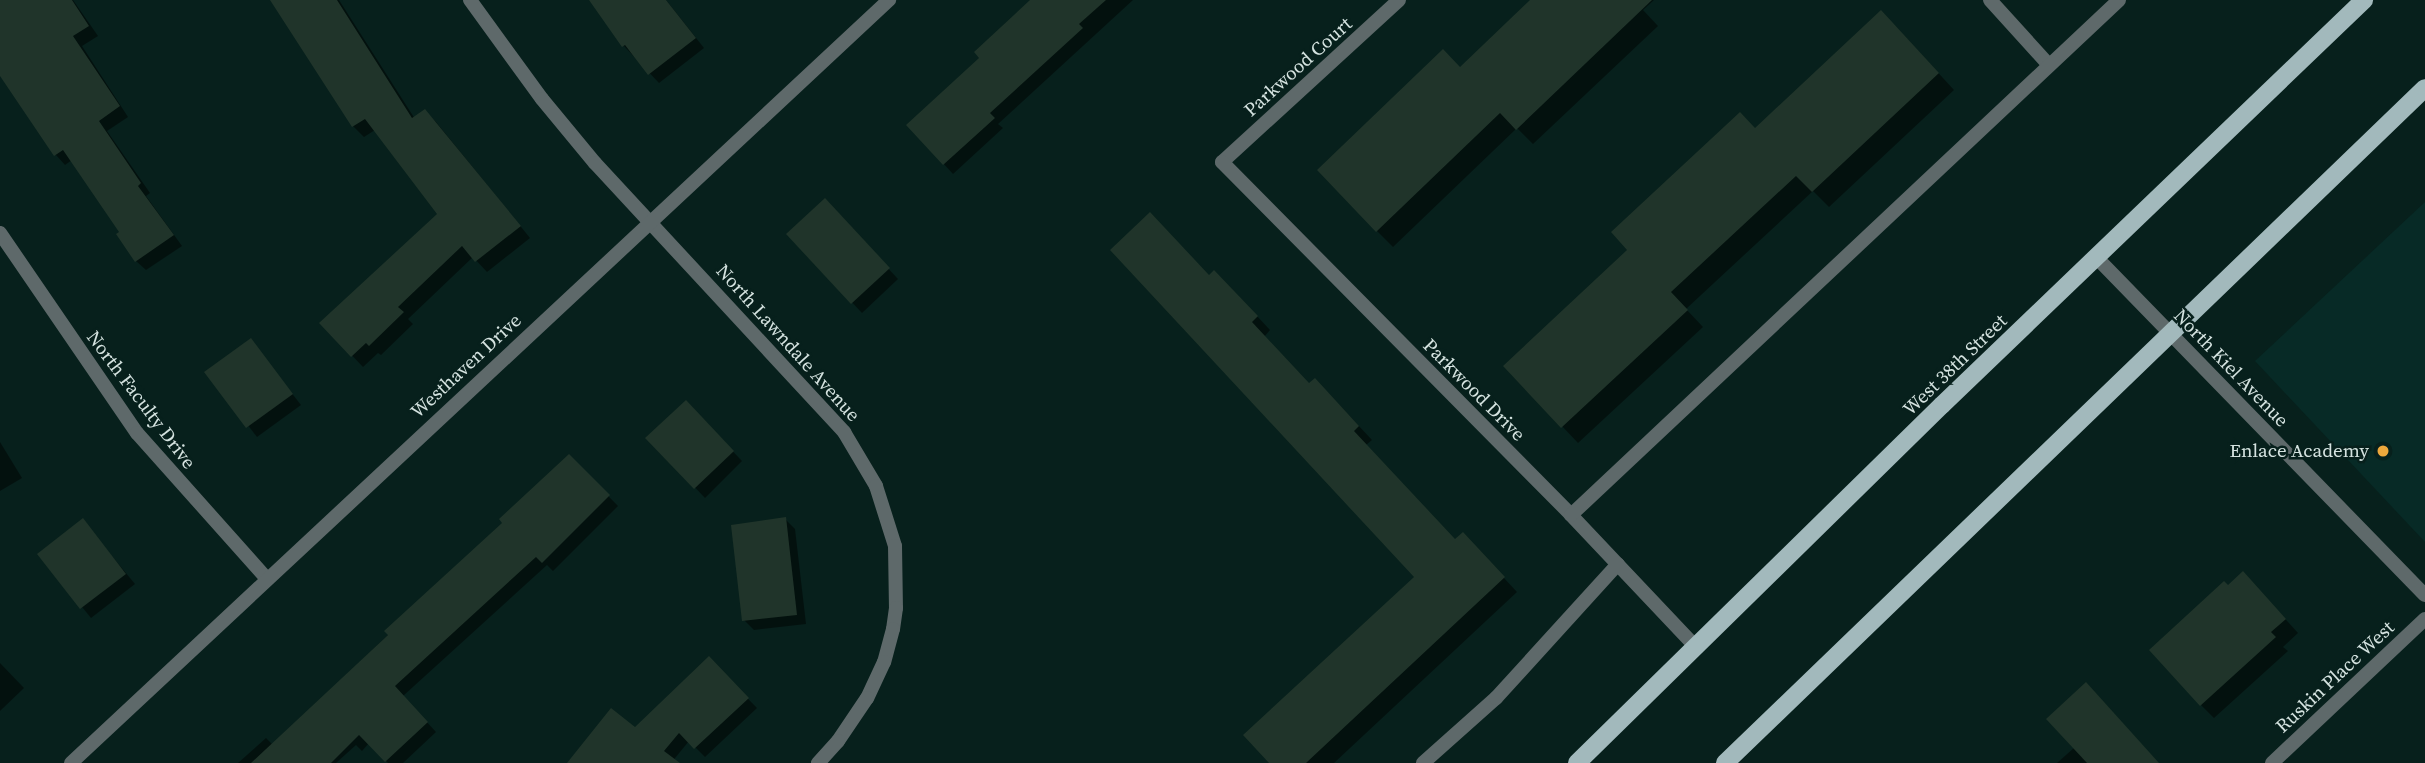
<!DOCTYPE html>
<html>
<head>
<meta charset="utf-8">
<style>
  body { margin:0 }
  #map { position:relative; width:2425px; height:763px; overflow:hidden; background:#07201c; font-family:"Source Serif 4",serif }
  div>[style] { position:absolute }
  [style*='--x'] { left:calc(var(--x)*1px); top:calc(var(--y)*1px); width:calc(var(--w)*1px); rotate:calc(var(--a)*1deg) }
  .built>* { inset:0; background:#072a26 }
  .shadow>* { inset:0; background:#0007 }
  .building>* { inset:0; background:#20342a }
  .lane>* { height:14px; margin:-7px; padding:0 7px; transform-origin:7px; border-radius:7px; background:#5e696a }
  .street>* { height:14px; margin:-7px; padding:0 7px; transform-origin:7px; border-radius:7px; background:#5e696a }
  .primary>* { height:18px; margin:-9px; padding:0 9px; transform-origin:9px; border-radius:9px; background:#a2b9bc }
  .dots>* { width:19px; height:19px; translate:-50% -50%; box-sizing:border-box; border:4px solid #07201c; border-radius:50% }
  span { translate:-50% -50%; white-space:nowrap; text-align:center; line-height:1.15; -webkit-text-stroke:5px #07201c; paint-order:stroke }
  .street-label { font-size:19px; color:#d5e3e0 }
  .poi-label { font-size:19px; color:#d5e3e0 }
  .right { translate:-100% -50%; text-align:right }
</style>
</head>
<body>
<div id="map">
  <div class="built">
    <i style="clip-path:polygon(2425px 202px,2425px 542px,2255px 361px)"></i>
  </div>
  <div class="shadow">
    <i style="clip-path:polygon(0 0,73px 0,98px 36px,82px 46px,128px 117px,107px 131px,150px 193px,146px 196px,182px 246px,146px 270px,136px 261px,121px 232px,72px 160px,65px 165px,56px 155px,0 73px)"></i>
    <i style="clip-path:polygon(272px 0,339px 0,415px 119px,425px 111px,436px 122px,530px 238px,487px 272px,473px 257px,408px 319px,413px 324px,381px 355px,378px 353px,363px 367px,321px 323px,439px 214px,375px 130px,364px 137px,353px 126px)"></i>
    <i style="clip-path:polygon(593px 0,666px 0,704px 48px,659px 83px,624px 46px)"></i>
    <i style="clip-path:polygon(1032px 0,1133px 0,998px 124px,1003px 128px,953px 174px,908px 125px,982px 58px)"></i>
    <i style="clip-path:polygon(1532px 0,1654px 0,1643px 10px,1658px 26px,1533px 144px,1517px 128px,1393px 247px,1377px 231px,1460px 69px)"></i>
    <i style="clip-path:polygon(1897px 28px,1954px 90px,1829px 207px,1813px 191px,1686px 309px,1703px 327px,1578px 443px,1505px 366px,1756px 130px)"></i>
    <i style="clip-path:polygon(834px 210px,898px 279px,862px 313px,788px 234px)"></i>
    <i style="clip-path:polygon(1209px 277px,1228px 285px,1270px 330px,1264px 337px,1309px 385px,1328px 393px,1372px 440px,1366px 445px,1455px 541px,1476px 548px,1517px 592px,1334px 763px,1272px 763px,1417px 577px)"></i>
    <i style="clip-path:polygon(250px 340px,301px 405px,257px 437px,207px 372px)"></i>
    <i style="clip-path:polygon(686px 402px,742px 461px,705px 498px,648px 438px)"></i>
    <i style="clip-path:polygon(0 442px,22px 478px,0 491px)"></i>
    <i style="clip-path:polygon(569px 456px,618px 506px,553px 571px,547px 565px,403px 696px,436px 732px,403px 763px,388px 763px,369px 743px,362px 751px,356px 745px,336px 763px,238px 763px,266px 738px,273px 745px,505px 523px)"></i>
    <i style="clip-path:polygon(785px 519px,795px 529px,806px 624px,754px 630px,744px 620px)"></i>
    <i style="clip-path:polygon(82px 520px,135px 584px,91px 618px,39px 554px)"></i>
    <i style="clip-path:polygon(2228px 587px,2256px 587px,2298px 633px,2283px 647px,2288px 651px,2214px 718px,2201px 705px)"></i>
    <i style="clip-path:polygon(709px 659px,757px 708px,705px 757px,689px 741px,671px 763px,569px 763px,635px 729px)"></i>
    <i style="clip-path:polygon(0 663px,24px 688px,0 711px)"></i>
    <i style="clip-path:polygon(2075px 747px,2149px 763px,2057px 763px)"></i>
  </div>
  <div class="building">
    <i style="clip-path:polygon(0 0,72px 0,89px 26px,73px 36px,120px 106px,99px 121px,141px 183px,138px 186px,174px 235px,135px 262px,116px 234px,119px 232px,63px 150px,54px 156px,0 76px)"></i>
    <i style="clip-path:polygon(270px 0,337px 0,412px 118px,425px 109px,521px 226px,475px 262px,462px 246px,398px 307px,404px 312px,369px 346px,366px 343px,351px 357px,319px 323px,437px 214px,365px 119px,352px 127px)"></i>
    <i style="clip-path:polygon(589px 0,666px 0,696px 38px,648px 75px,625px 45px,622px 47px)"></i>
    <i style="clip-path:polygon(1030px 0,1106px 0,1079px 24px,1083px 28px,990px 113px,995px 118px,943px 165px,906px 125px,979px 58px,974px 52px)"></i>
    <i style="clip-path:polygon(1530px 0,1652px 0,1516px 130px,1500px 113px,1376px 232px,1317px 170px,1443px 49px,1460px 67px)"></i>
    <i style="clip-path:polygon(1881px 10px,1939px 73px,1812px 192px,1796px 176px,1671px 292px,1688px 310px,1561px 428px,1503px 366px,1627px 250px,1611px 232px,1740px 112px,1755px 128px)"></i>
    <i style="clip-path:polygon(825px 198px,890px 268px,851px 304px,786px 234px)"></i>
    <i style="clip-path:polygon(1150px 212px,1209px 275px,1214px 270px,1258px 316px,1252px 322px,1309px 383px,1315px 378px,1359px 426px,1354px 431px,1455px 539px,1463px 532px,1505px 577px,1306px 763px,1269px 763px,1243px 735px,1414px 577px,1110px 250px)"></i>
    <i style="clip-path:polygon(251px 338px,293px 394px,246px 428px,204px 372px)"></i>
    <i style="clip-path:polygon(686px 400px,734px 451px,694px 489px,645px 438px)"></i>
    <i style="clip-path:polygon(569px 454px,610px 495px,542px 563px,536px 557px,395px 686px,428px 722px,385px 762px,359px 735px,331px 763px,251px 763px,388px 635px,384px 631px,502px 523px,499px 519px)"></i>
    <i style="clip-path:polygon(786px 517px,797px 615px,742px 621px,731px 525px)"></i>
    <i style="clip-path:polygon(83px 518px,126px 574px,80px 609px,37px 554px)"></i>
    <i style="clip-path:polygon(2243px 571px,2286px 619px,2271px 632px,2276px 637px,2200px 706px,2149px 650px,2224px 581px,2228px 585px)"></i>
    <i style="clip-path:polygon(709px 656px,749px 698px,694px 749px,679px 733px,664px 751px,680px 763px,567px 763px,611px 708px,635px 727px)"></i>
    <i style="clip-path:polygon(2086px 682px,2159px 763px,2087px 763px,2046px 719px)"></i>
  </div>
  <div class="lane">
    <i style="--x:1423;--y:763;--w:98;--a:-41.7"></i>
    <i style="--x:1496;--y:698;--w:181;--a:-47.7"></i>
  </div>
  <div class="street">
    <i style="--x:470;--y:0;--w:122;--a:54"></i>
    <i style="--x:542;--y:99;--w:83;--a:50.4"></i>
    <i style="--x:595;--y:163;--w:367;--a:47.2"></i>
    <i style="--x:844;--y:432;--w:63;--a:59.3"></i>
    <i style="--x:876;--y:486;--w:63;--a:72.4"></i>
    <i style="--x:895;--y:546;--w:62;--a:89.1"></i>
    <i style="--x:896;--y:608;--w:21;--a:98"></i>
    <i style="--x:893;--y:629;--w:34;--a:105"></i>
    <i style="--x:884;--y:662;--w:40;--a:115"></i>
    <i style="--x:867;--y:698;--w:52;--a:124"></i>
    <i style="--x:838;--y:741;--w:30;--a:132"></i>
    <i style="--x:1399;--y:0;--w:240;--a:137.5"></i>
    <i style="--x:1222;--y:162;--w:496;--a:45.3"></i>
    <i style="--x:1571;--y:515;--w:182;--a:46.6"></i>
    <i style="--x:1990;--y:0;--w:86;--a:47.8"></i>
    <i style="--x:0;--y:233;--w:242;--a:55.6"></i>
    <i style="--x:137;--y:433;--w:194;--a:48.3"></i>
    <i style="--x:2097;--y:258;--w:470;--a:45.8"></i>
    <i style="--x:1571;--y:515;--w:752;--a:-43.22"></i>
    <i style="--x:71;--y:763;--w:1119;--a:-43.01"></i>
    <i style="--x:2272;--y:763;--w:210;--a:-43.3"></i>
  </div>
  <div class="primary">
    <i style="--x:1577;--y:763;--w:511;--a:-44.45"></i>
    <i style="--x:1942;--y:405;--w:585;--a:-43.82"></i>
    <i style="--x:1725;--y:763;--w:972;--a:-43.96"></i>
  </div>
  <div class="dots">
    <i style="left:2383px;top:451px;background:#eea83c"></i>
  </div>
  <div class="street-label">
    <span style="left:1298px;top:67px;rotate:-42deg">Parkwood Court</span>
    <span style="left:788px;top:343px;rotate:48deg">North Lawndale Avenue</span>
    <span style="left:1955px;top:365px;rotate:-44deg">West 38th Street</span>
    <span style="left:466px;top:366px;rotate:-43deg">Westhaven Drive</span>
    <span style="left:2231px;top:368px;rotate:46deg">North Kiel Avenue</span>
    <span style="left:1474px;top:390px;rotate:45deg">Parkwood Drive</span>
    <span style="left:141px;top:400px;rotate:53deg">North Faculty Drive</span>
    <span style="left:2335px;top:677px;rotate:-43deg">Ruskin Place West</span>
  </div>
  <div class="poi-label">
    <span class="right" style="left:2369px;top:451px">Enlace Academy</span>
  </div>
</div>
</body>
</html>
